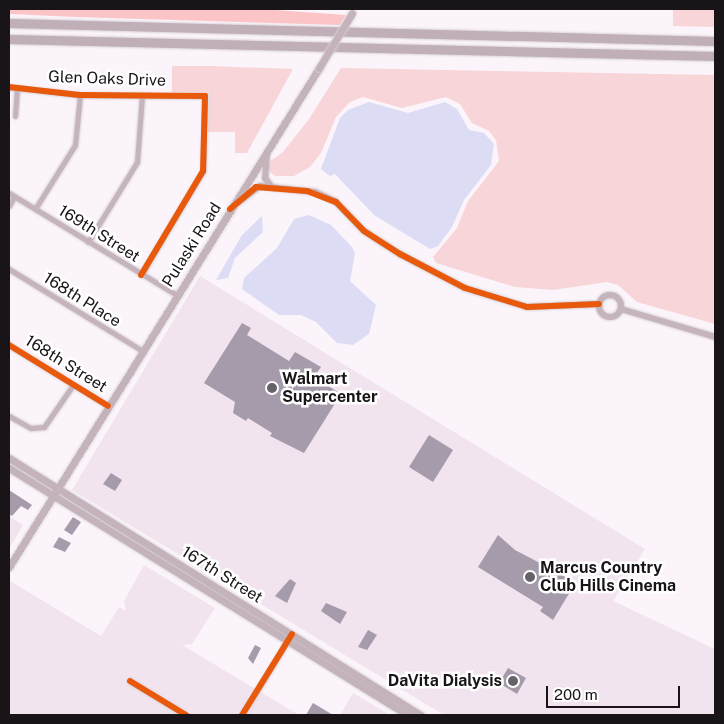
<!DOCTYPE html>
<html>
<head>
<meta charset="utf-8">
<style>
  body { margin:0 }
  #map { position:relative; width:724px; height:724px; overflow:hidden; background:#fbf4fa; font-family:"Public Sans",sans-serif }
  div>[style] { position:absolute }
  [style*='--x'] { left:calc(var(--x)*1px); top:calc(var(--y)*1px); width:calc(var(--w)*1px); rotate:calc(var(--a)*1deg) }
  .built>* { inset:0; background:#f1e4ef }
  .green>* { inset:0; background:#f8d5d8 }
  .forest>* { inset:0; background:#fbc5c8 }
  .water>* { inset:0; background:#dcdcf4 }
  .building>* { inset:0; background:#a59bab }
  .roads { filter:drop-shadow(0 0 1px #d6d1d5) drop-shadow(0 0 1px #d6d1d5) }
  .minor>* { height:5px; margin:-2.5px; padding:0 2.5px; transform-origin:2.5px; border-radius:2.5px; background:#c5b4bc }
  .tertiary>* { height:6px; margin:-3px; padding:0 3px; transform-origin:3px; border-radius:3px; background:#c5b4bc }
  .tertiary>.ring { margin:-3px; padding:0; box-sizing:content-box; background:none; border:6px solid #c5b4bc; border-radius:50% }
  .secondary>* { height:7px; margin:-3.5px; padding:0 3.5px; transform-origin:3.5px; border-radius:3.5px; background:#c4b3ba }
  .motorway>* { height:9px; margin:-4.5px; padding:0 4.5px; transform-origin:4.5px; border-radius:4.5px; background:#c0aeb8 }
  .bridges { filter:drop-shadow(0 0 1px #d6d1d5) drop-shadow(0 0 1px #d6d1d5) }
  .secondary-bridge>* { height:7px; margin:-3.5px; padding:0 3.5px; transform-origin:3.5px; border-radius:3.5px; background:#c4b3ba }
  .cycleway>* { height:6px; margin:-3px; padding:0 3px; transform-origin:3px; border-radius:3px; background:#e8590c }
  .dots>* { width:14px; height:14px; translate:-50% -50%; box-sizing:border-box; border:2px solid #fff; border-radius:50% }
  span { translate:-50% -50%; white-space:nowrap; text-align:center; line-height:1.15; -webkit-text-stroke:5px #fff; paint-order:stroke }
  .street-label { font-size:16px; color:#181418 }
  .poi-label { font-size:16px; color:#181418; font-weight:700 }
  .left { translate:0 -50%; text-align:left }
  .right { translate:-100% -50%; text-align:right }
  .frame { position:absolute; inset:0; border:10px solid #181418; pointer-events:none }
  .scale { position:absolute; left:546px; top:686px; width:134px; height:22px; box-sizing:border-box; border:2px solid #181418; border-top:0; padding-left:6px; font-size:15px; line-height:18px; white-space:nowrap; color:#181418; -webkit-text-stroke:4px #fff; paint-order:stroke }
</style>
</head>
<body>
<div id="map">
  <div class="built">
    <i style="clip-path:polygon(200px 276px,645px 549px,613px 601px,715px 649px,715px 715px,444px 715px,72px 490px)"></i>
    <i style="clip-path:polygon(9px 516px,23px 525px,9px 549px)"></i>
    <i style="clip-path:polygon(144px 565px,215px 608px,192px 644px,182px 645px,299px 715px,9px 715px,10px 581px,101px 636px,119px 607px,126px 611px,124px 601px)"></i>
    <i style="clip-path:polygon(353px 693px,390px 715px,340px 715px)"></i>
  </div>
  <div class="green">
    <i style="clip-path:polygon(673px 9px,715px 9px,715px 27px,673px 26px)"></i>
    <i style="clip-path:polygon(172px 66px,211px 66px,293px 69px,247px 153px,235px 153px,235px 132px,208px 132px,209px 93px,172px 92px)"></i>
    <i style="clip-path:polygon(341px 68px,715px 75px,715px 324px,637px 302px,618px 285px,607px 282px,553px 290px,515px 287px,436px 263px,433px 257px,457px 228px,468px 201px,499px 161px,496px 140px,489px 131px,472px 123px,460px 104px,446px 97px,402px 108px,363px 97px,350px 102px,336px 117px,321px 153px,310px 167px,294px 176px,275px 176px,269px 171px,269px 162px,283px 152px,309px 119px)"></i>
  </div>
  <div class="forest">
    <i style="clip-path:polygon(9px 9px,261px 9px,346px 15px,340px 25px,76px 17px,9px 14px)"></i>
  </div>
  <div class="water">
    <i style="clip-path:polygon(369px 102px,408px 113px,445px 102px,457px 109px,469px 130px,484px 133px,494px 144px,491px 165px,464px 200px,452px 227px,438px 246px,430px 249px,374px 215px,335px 174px,330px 176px,321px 169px,340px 118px,348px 110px)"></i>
    <i style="clip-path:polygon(309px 215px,331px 225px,351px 246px,355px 253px,350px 281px,376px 305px,369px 334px,353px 345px,337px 343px,316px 322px,301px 315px,279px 315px,242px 289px,244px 278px,277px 248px,294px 219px)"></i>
    <i style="clip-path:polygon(262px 216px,263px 232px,235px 258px,228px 278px,216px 280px,242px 235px)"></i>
  </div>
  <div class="building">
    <i style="clip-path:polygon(242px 323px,251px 328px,247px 335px,289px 361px,295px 352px,321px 367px,314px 377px,341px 394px,304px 453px,270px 436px,272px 433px,248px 418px,246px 421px,233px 413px,235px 402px,204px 383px)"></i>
    <i style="clip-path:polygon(429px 435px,453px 450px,433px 482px,409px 467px)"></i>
    <i style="clip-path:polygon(111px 473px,122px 480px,115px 491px,103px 484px)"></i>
    <i style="clip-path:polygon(9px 490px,32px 505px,28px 510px,21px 506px,12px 516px,9px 514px)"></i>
    <i style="clip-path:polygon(73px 517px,81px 522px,72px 535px,64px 530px)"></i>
    <i style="clip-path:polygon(498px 535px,515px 550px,576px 582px,553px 620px,540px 611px,543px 607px,478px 567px)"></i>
    <i style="clip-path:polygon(59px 537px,71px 543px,65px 552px,53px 547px)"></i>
    <i style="clip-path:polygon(290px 579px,296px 583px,287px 603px,275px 596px)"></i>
    <i style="clip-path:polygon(326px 603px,347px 612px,340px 624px,321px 611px)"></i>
    <i style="clip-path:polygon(368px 630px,377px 635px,367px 650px,358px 647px)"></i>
    <i style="clip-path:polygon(255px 645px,261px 648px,253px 664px,248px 658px)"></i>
    <i style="clip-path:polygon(508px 668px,526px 678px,517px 694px,499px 683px)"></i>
    <i style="clip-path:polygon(313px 703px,333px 715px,306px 715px)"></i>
  </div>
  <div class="roads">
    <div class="minor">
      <i style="--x:9;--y:87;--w:71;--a:6.4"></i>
      <i style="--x:80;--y:95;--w:125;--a:0.5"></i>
      <i style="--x:205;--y:96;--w:75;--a:91.5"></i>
      <i style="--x:203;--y:171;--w:121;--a:120.8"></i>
      <i style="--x:15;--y:116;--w:28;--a:-86"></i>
      <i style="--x:9;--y:193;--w:197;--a:31.3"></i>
      <i style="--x:9;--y:206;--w:10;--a:-61"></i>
      <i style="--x:35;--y:209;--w:75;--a:-58"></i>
      <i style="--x:75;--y:145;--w:50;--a:-84.3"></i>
      <i style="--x:88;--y:242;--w:94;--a:-58.5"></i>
      <i style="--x:137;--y:162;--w:66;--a:-85.7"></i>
      <i style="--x:9;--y:269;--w:157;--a:31.5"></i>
      <i style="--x:9;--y:345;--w:116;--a:31.6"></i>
      <i style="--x:9;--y:416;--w:25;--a:29"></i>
      <i style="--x:31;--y:428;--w:13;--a:-4"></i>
      <i style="--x:44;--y:427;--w:51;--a:-55.4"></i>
      <i style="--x:130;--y:681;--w:66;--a:31.3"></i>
      <i style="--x:242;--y:715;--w:89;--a:-58.3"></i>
    </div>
    <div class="tertiary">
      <i style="--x:267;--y:152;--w:26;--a:94"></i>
      <i style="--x:265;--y:178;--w:10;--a:53"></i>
      <i style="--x:236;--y:204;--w:30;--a:-37"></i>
      <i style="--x:260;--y:186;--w:55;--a:6.2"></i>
      <i style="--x:315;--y:192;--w:23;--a:25"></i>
      <i style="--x:336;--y:202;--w:40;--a:46"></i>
      <i style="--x:364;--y:231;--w:43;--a:32.6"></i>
      <i style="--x:400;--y:254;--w:73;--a:27.6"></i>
      <i style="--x:465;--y:288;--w:65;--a:17"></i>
      <i style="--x:527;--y:307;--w:72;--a:-2.4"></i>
      <i class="ring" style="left:599px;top:295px;width:16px;height:16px"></i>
      <i style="--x:621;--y:309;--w:98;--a:16.6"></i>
    </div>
    <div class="secondary">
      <i style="--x:9;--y:458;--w:486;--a:32"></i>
      <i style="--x:9;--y:468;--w:469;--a:31.8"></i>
      <i style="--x:9;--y:567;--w:587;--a:-58.15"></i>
    </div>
    <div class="motorway">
      <i style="--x:9;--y:23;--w:706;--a:1.46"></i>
      <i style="--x:9;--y:39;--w:706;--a:1.38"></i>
    </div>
  </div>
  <div class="bridges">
    <div class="secondary-bridge">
      <i style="--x:319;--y:68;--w:64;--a:-59"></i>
    </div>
  </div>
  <div class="cycleway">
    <i style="--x:9;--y:87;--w:71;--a:6.4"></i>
    <i style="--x:80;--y:95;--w:125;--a:0.5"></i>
    <i style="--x:205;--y:96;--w:75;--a:91.5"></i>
    <i style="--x:203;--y:171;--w:121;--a:120.8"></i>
    <i style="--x:230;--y:209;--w:34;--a:-40"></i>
    <i style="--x:256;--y:187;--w:51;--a:4.5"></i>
    <i style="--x:307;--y:191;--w:31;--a:21"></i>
    <i style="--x:336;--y:202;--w:40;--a:46"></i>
    <i style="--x:364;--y:231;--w:43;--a:32.6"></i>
    <i style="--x:400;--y:254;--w:73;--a:27.6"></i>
    <i style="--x:465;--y:288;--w:65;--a:17"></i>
    <i style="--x:527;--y:307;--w:72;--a:-2.4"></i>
    <i style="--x:9;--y:345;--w:116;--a:31.6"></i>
    <i style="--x:130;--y:681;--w:66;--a:31.3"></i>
    <i style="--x:242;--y:715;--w:95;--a:-58.3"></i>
  </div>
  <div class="dots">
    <i style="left:272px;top:388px;background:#676267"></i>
    <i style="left:530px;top:577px;background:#676267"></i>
    <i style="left:513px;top:681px;background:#676267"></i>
  </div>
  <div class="street-label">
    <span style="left:107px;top:79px;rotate:2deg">Glen Oaks Drive</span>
    <span style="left:99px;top:234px;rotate:32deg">169th Street</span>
    <span style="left:192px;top:245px;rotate:-58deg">Pulaski Road</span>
    <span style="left:82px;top:300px;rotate:32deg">168th Place</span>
    <span style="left:66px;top:364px;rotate:32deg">168th Street</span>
    <span style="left:222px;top:575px;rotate:32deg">167th Street</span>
  </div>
  <div class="poi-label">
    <span class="left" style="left:282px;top:388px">Walmart<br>Supercenter</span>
    <span class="left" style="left:540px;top:577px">Marcus Country<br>Club Hills Cinema</span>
    <span class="right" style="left:502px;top:681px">DaVita Dialysis</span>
  </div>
  <div class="frame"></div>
  <div class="scale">200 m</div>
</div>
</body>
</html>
